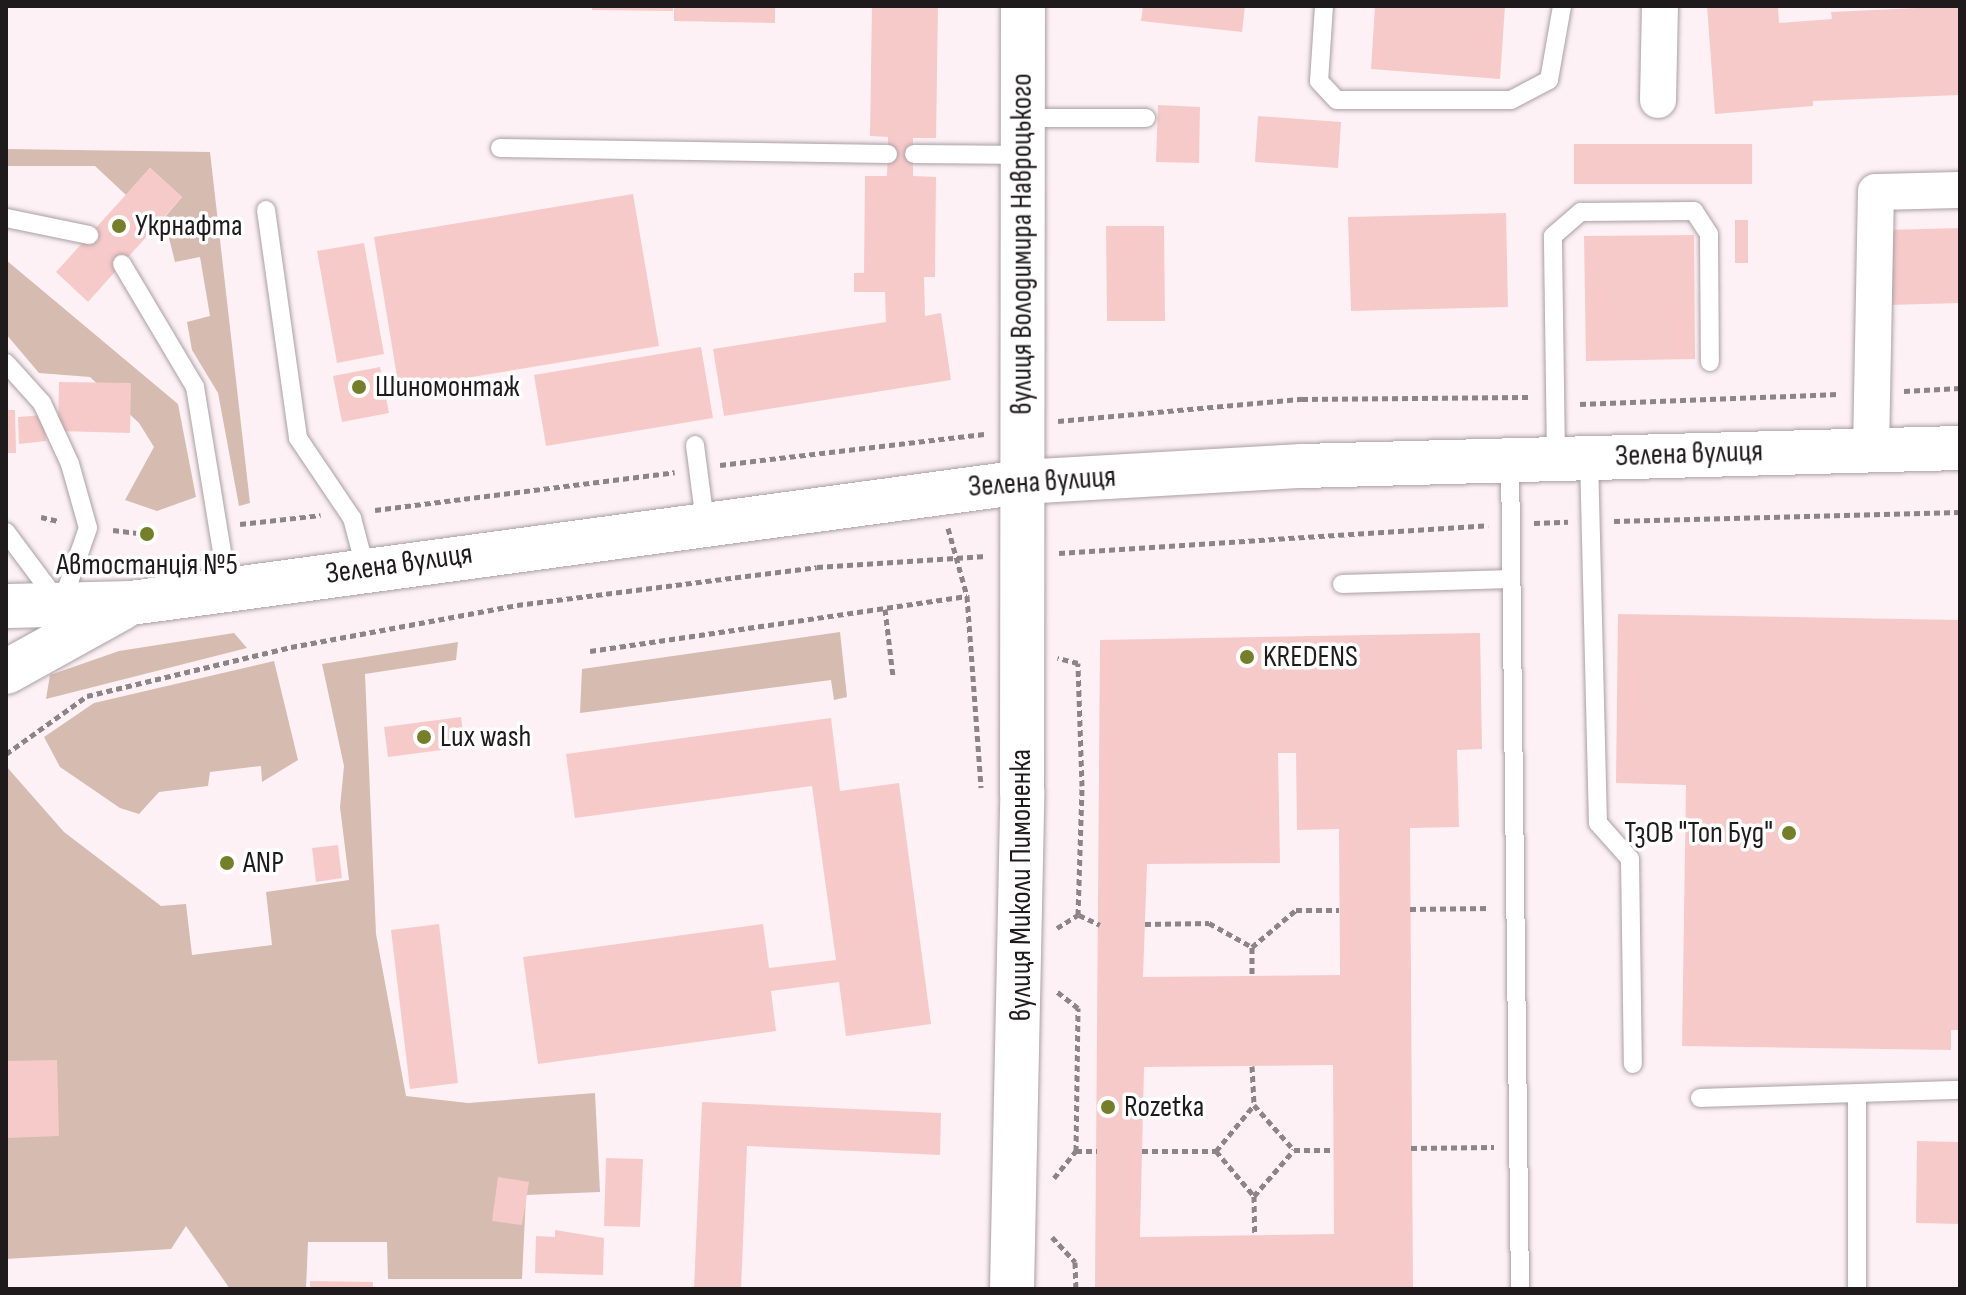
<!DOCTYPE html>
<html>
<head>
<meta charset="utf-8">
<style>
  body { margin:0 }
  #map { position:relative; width:1966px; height:1295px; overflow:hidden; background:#fdf1f5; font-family:"Sofia Sans Condensed",sans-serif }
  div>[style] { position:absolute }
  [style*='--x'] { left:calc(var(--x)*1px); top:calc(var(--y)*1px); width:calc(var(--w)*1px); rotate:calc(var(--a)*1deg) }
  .green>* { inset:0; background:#d6bbb1 }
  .building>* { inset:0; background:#f7caca }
  .path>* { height:5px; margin-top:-2.5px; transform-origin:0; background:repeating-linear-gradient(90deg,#8c8486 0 6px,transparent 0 10px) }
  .roads { filter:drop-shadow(0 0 2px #aa9fa3) drop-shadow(0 0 2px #aa9fa3) }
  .service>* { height:18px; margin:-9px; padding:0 9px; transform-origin:9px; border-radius:9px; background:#fff }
  .minor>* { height:36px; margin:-18px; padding:0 18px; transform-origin:18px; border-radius:18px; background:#fff }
  .tertiary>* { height:44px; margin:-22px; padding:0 22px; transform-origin:22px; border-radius:22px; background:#fff }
  .primary>* { height:44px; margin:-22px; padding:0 22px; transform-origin:22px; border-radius:22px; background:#fff }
  .dots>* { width:22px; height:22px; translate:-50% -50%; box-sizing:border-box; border:4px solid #fff; border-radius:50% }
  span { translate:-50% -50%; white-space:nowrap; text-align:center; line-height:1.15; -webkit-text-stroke:7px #fff; paint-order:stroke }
  .poi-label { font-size:30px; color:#1f1b1c }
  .left { translate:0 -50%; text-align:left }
  .right { translate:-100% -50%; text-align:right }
  .street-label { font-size:30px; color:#1f1b1c }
  .frame { position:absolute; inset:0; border:8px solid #1f1b1c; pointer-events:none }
</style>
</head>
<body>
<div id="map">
  <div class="green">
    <i style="clip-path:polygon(6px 149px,210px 152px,250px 503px,239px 506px,218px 393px,192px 350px,187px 322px,210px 316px,200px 257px,175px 262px,164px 218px,182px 197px,150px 168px,126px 195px,95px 166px,6px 166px)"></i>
    <i style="clip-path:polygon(6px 260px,178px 404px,196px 497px,157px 511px,125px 500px,154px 447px,139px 423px,90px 377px,39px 373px,6px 334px)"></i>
    <i style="clip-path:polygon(840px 632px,847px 697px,834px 700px,831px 680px,580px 713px,582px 669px)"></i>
    <i style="clip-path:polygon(234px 633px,247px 648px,46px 699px,50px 675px,119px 651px)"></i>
    <i style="clip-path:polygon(458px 642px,456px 660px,365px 674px,376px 934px,406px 1096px,468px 1103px,595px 1093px,600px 1192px,526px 1195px,522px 1279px,388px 1279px,387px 1242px,308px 1242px,306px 1289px,230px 1289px,186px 1226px,171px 1249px,6px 1259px,6px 766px,64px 832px,161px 906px,186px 904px,192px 955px,272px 945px,266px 892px,349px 880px,340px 807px,344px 766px,322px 664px)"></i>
    <i style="clip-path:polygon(274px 661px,298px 760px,262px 782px,261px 766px,210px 772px,208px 786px,159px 792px,139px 814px,120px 808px,60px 767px,44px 737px,94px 703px)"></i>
  </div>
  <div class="building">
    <i style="clip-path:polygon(592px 6px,673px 6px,673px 11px,592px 10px)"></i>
    <i style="clip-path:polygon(674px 6px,775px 6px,775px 23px,674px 21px)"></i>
    <i style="clip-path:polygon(872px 6px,938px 6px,936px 138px,913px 138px,913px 176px,936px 177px,935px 277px,924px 277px,925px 316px,941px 313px,951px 380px,724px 416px,713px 349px,886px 322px,885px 292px,854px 292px,854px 273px,864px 273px,865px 176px,887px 176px,888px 137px,870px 136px)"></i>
    <i style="clip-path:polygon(1143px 6px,1245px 6px,1242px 32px,1141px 21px)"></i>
    <i style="clip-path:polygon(1375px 6px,1505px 6px,1500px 79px,1371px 69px)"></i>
    <i style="clip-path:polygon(1707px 6px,1778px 6px,1779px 23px,1832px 19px,1831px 12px,1960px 6px,1960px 95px,1813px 101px,1813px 106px,1715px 114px)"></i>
    <i style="clip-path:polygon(1158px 105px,1200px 107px,1199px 163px,1156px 162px)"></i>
    <i style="clip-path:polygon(1258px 116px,1341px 122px,1338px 168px,1255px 162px)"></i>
    <i style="clip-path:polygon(1574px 144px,1752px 144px,1752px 184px,1574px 184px)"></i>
    <i style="clip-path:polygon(150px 168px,182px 197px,88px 302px,56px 272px)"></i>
    <i style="clip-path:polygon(633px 194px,659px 346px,399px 389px,374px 237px)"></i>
    <i style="clip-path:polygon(1506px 213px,1508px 307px,1351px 311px,1348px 217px)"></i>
    <i style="clip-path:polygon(1735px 220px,1748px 220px,1748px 263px,1735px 263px)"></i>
    <i style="clip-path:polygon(1106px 226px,1164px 226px,1165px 321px,1107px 321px)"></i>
    <i style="clip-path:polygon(1960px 228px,1960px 303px,1890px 305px,1887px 230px)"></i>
    <i style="clip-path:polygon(1694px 235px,1695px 359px,1586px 361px,1584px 236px)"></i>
    <i style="clip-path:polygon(364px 243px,384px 354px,337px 363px,317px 251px)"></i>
    <i style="clip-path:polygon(701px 347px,713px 418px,546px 446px,534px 375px)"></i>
    <i style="clip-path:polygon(380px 367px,389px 413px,342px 422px,333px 376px)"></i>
    <i style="clip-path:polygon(59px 382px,131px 383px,130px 433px,58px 431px)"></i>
    <i style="clip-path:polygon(6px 410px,15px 410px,16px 453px,6px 453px)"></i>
    <i style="clip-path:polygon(44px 415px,46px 441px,19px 444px,18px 417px)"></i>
    <i style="clip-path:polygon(1618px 614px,1960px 620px,1960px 1030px,1951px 1030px,1951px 1050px,1682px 1046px,1686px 785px,1616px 783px)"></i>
    <i style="clip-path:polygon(evenodd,1480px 633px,1482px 749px,1457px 750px,1459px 827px,1410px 828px,1413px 1289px,1095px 1289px,1100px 640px,1480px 633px,1278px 753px,1296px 753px,1297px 830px,1339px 829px,1340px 975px,1143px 977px,1147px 864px,1280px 863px,1278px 753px,1480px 633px,1333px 1065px,1334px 1234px,1140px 1237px,1144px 1067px,1333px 1065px)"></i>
    <i style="clip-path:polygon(461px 717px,465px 747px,388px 757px,384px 727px)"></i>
    <i style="clip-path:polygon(831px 718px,840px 791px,899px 783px,931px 1024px,846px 1036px,839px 982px,771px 991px,776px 1031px,538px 1064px,523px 957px,763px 924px,769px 968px,836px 960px,812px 786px,575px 818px,566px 754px)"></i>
    <i style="clip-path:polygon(338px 845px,342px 878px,316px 882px,312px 848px)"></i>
    <i style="clip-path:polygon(439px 924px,458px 1083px,410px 1089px,391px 930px)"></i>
    <i style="clip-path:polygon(57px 1060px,59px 1136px,6px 1138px,6px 1061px)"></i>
    <i style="clip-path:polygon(702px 1102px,941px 1113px,940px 1155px,747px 1146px,741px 1289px,694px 1289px)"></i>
    <i style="clip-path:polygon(1917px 1141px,1960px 1142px,1960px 1224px,1916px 1223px)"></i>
    <i style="clip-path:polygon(606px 1158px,643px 1159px,640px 1227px,604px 1226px)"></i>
    <i style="clip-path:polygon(498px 1177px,529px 1182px,522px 1225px,492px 1221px)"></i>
    <i style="clip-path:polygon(555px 1230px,604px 1238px,603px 1275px,535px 1273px,536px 1236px,555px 1237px)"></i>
    <i style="clip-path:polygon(310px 1281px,373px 1282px,373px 1289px,310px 1289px)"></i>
  </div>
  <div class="path">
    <i style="--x:1904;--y:391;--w:56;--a:-3.1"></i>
    <i style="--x:1580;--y:404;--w:258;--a:-2.2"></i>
    <i style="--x:1058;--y:421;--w:245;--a:-5.2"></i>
    <i style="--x:1302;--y:399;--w:229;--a:-0.5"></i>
    <i style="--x:720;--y:465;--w:266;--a:-6.7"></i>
    <i style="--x:375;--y:510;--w:302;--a:-7.2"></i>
    <i style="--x:41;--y:517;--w:18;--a:13"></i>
    <i style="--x:1614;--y:521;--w:346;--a:-1.5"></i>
    <i style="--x:1534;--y:523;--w:34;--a:-2"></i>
    <i style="--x:240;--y:524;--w:81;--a:-6.3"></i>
    <i style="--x:948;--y:528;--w:71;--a:74.4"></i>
    <i style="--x:967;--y:596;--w:192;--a:85.8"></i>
    <i style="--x:113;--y:530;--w:34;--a:7"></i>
    <i style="--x:1059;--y:553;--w:430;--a:-3.7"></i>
    <i style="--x:885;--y:609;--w:67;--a:83.2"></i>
    <i style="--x:590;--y:651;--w:381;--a:-8.3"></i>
    <i style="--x:6;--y:754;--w:100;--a:-35.6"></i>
    <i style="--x:87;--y:696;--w:210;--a:-13.5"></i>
    <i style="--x:291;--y:647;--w:230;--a:-10.5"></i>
    <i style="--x:517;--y:605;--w:302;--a:-7.2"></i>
    <i style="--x:817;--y:567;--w:169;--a:-3.7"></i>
    <i style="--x:1410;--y:909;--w:80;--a:-0.7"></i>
    <i style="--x:1079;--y:915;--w:23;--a:25"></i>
    <i style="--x:1145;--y:924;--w:64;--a:-0.9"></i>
    <i style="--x:1209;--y:923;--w:49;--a:29.2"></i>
    <i style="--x:1252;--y:947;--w:57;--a:-40.1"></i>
    <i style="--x:1296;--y:910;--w:43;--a:0"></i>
    <i style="--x:1057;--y:928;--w:25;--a:-32"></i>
    <i style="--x:1078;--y:915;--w:129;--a:-88.2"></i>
    <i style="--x:1082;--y:786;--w:123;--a:-91.9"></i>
    <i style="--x:1078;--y:663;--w:21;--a:-166"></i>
    <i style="--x:1252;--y:947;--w:29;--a:90"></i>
    <i style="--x:1252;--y:1066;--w:39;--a:87"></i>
    <i style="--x:1411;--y:1148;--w:83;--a:-0.7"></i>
    <i style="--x:1076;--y:1151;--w:21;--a:0"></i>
    <i style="--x:1142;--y:1151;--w:74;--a:0"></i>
    <i style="--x:1216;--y:1151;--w:60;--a:-50.4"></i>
    <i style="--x:1254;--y:1105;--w:60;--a:48.4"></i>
    <i style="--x:1294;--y:1150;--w:40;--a:0"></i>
    <i style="--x:1216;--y:1151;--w:59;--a:49.8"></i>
    <i style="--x:1254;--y:1196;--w:61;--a:-49"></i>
    <i style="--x:1054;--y:1178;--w:35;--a:-51"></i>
    <i style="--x:1076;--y:1151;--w:143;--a:-89.2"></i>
    <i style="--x:1078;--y:1008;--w:28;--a:-142"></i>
    <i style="--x:1254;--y:1196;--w:39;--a:89"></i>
    <i style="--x:1052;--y:1237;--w:34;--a:47"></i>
    <i style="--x:1075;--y:1262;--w:27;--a:88"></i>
  </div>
  <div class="roads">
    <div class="service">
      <i style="--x:1324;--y:6;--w:75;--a:93.8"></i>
      <i style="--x:1319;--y:81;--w:26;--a:47"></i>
      <i style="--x:1337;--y:100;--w:174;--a:0"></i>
      <i style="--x:1511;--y:100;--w:43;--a:-27.8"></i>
      <i style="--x:1549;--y:80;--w:75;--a:-80"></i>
      <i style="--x:1023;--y:118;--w:123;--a:0"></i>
      <i style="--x:500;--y:148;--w:388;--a:0.9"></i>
      <i style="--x:914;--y:154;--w:107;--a:0.5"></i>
      <i style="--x:266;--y:210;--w:230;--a:82"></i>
      <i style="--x:298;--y:438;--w:97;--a:56"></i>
      <i style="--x:352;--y:518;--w:51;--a:75.1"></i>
      <i style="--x:6;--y:218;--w:85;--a:11.6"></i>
      <i style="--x:122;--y:264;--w:143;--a:59.3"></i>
      <i style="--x:195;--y:387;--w:204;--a:80.7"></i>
      <i style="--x:6;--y:363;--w:54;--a:48"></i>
      <i style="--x:42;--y:403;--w:67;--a:65.3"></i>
      <i style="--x:70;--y:464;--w:66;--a:74.3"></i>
      <i style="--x:88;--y:528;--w:82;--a:109.3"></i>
      <i style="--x:695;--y:445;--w:78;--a:82.6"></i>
      <i style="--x:1589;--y:457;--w:366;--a:88.6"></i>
      <i style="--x:1598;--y:823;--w:48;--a:48.4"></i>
      <i style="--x:1630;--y:859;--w:205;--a:89.2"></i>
      <i style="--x:1556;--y:458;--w:222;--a:-90.8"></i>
      <i style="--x:1553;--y:236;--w:37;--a:-41"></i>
      <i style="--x:1581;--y:212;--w:113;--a:-0.5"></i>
      <i style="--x:1694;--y:211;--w:27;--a:57"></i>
      <i style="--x:1709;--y:234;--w:128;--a:89.6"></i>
      <i style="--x:1510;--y:460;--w:829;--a:89.31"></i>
      <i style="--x:6;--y:532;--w:89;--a:53.3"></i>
      <i style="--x:1342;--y:584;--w:169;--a:-1.7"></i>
      <i style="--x:1700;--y:1098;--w:260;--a:-1.8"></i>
      <i style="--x:1857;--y:1289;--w:195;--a:-90"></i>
    </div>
    <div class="minor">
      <i style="--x:1658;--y:100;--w:94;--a:-88.8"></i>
      <i style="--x:1871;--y:450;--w:258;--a:-88.9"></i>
      <i style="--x:1876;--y:192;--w:84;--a:-1.4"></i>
    </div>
    <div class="tertiary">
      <i style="--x:1012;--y:1289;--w:497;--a:-88.8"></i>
      <i style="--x:1022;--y:792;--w:786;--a:-89.93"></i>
    </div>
    <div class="primary">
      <i style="--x:6;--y:606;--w:125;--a:-1.4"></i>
      <i style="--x:131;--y:603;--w:899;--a:-7.73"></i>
      <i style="--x:1022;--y:482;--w:280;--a:-3.3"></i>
      <i style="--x:1302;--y:466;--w:658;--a:-1.57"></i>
      <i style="--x:6;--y:672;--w:132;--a:-28.9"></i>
    </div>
  </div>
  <div class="dots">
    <i style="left:119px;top:226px;background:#757e2a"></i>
    <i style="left:359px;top:387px;background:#757e2a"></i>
    <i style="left:147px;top:534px;background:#757e2a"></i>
    <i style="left:1247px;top:657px;background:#757e2a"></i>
    <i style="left:424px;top:737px;background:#757e2a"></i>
    <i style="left:1789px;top:833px;background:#757e2a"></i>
    <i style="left:227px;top:863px;background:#757e2a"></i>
    <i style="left:1108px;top:1107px;background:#757e2a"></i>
  </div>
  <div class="poi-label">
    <span class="left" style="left:135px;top:226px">Укрнафта</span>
    <span class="left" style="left:375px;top:387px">Шиномонтаж</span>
    <span style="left:147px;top:565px">Автостанція №5</span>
    <span class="left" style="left:1263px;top:657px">KREDENS</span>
    <span class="left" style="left:440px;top:737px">Lux wash</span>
    <span class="right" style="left:1773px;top:833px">ТзОВ "Топ Буд"</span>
    <span class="left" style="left:243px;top:863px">ANP</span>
    <span class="left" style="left:1124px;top:1107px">Rozetka</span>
  </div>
  <div class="street-label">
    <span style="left:1022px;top:244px;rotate:-90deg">вулиця Володимира Навроцького</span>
    <span style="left:1689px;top:454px;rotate:-2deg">Зелена вулиця</span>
    <span style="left:1042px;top:482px;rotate:-4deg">Зелена вулиця</span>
    <span style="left:399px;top:564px;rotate:-8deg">Зелена вулиця</span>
    <span style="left:1021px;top:885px;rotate:-90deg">вулиця Миколи Пимоненка</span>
  </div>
  <div class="frame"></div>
</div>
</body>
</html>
